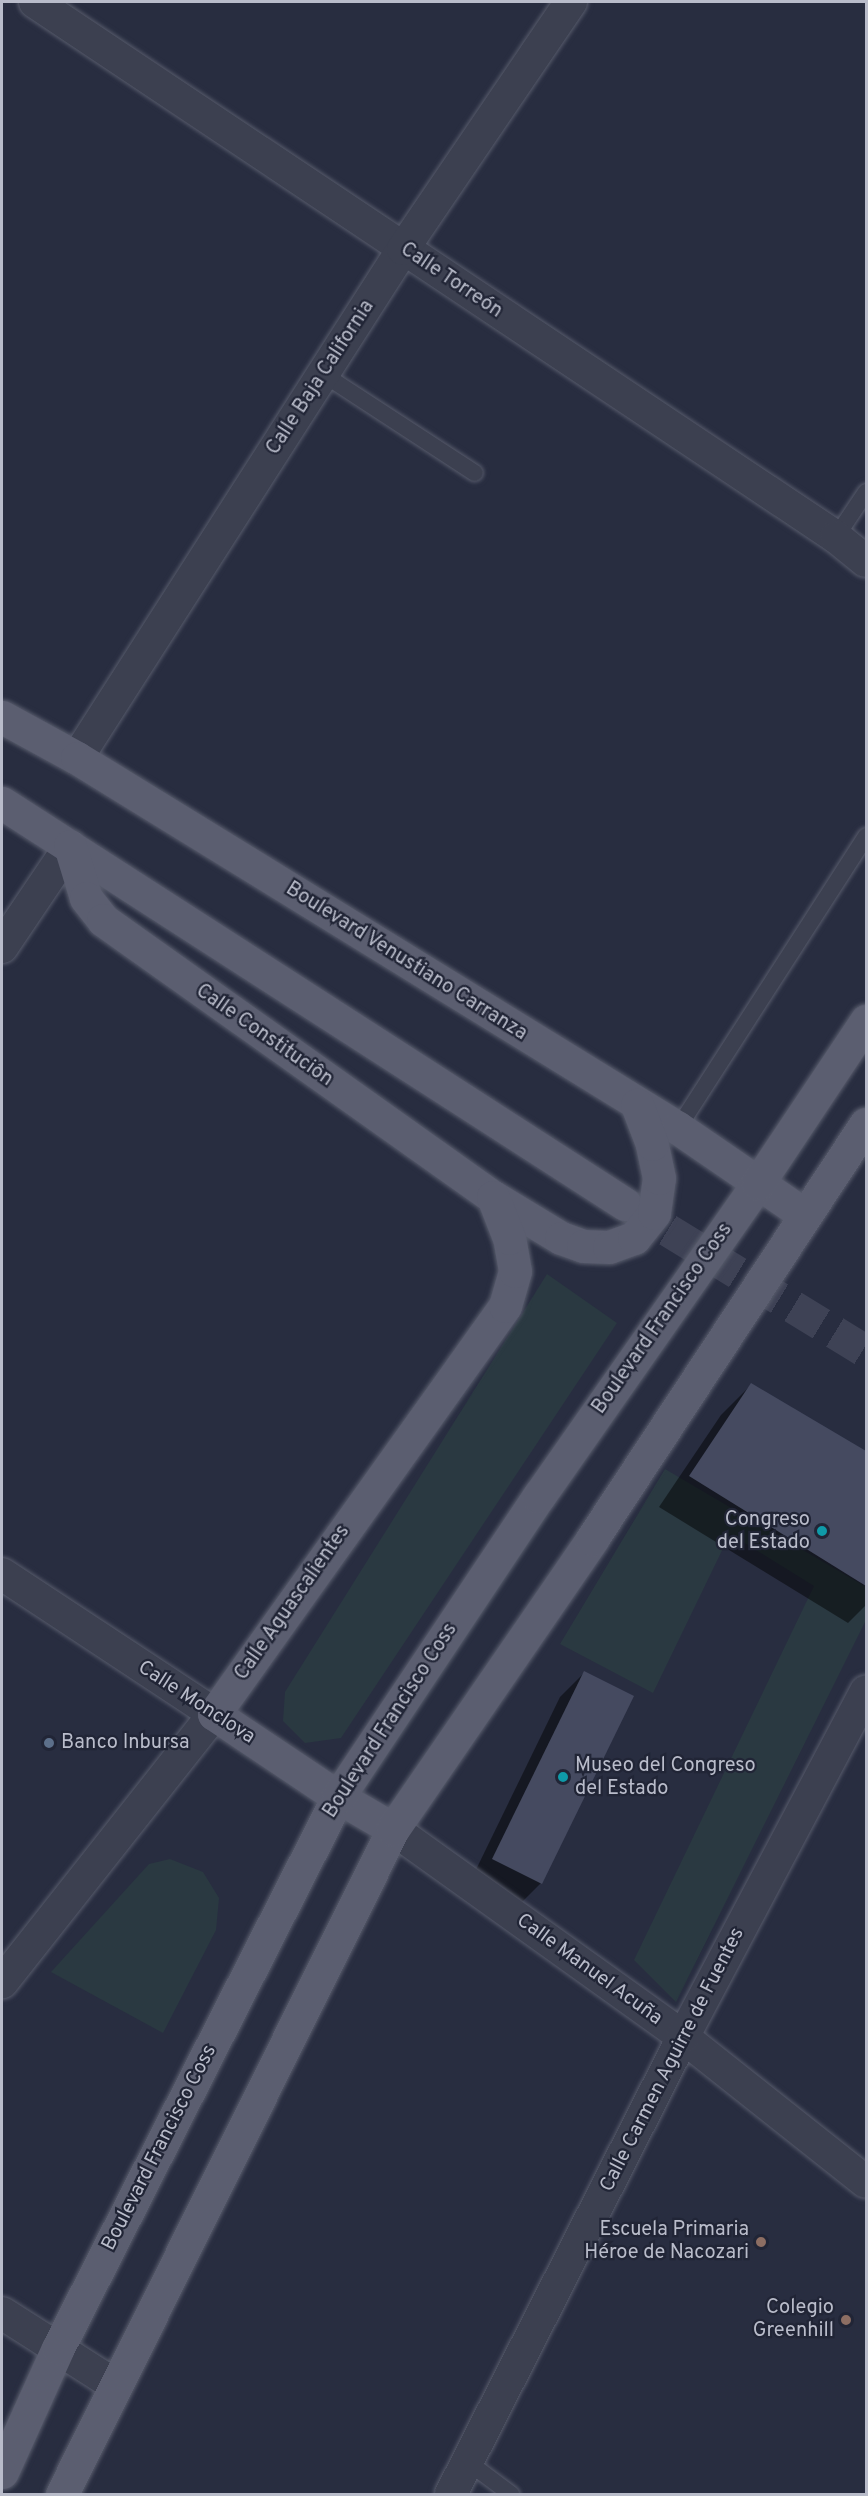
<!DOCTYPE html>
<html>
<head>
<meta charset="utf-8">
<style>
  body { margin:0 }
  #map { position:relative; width:868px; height:2496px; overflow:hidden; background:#282d40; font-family:Overpass,sans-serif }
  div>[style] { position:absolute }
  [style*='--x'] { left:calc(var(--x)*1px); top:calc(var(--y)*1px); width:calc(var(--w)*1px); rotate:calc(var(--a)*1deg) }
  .green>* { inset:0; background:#2a3941 }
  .shadow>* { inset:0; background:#0007 }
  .building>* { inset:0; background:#454a60 }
  .primary-tunnel>* { height:33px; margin-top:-16.5px; transform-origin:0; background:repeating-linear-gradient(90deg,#3e4255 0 33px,transparent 0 49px) }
  .roads { filter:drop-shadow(0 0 2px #575b6b) drop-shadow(0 0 2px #575b6b) }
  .lane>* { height:16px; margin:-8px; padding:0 8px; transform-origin:8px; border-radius:8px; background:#3c4050 }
  .street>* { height:32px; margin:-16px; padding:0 16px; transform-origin:16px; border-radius:16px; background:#3c4050 }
  .primary>* { height:33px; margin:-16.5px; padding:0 16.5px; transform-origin:16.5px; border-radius:16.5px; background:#5b5e70 }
  .dots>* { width:16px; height:16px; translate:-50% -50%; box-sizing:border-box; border:3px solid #212536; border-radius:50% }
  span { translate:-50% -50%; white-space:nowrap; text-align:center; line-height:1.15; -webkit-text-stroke:4.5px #212536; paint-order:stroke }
  .street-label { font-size:20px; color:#b9bcca }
  .poi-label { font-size:20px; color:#b9bcca }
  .right { translate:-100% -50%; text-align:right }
  .left { translate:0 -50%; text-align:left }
  .frame { position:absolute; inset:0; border:3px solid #b9bcca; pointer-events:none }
</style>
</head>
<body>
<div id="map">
  <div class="green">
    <i style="clip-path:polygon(547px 1274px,617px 1323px,341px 1738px,305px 1743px,283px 1721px,285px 1692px)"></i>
    <i style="clip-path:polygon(665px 1469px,866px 1587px,866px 1620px,676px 2002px,634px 1960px,814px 1586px,730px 1534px,653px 1693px,560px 1644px)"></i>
    <i style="clip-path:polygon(170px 1859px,203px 1872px,219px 1898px,216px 1930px,163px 2033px,51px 1972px,149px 1864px)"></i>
  </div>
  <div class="shadow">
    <i style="clip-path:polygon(751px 1385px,866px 1453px,866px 1605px,848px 1623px,659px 1507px,721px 1415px)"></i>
    <i style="clip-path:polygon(584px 1673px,541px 1883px,517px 1907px,469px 1884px,560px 1697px)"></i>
  </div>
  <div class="building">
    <i style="clip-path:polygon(751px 1383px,866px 1451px,866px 1586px,689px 1476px)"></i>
    <i style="clip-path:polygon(584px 1671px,634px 1696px,542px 1884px,492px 1859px)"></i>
  </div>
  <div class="primary-tunnel">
    <i style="--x:626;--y:1204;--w:281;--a:31.5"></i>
  </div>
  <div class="roads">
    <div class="lane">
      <i style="--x:323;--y:374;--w:181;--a:33.1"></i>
      <i style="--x:836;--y:537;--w:54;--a:-56.3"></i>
      <i style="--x:678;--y:1128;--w:347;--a:-57.2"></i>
      <i style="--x:468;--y:2462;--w:54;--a:36.7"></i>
    </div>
    <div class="street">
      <i style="--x:35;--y:2;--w:963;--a:33.74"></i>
      <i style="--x:836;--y:537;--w:38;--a:39"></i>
      <i style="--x:77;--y:758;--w:604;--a:-57.36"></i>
      <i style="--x:403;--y:249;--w:299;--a:-55.8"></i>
      <i style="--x:2;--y:947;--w:122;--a:-56"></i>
      <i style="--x:2;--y:1574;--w:254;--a:33.4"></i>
      <i style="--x:214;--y:1714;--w:342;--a:128.3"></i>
      <i style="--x:393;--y:1829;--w:357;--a:35.6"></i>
      <i style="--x:683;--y:2037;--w:233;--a:38.4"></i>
      <i style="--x:2;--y:2313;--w:134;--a:32.5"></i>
      <i style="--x:451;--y:2494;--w:513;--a:-63.08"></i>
      <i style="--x:683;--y:2037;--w:391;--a:-62.1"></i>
    </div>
    <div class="primary">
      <i style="--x:2;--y:717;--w:85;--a:28.7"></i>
      <i style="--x:77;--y:758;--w:706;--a:31.62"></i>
      <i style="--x:678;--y:1128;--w:154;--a:34.4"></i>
      <i style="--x:2;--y:803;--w:741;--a:32.77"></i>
      <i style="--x:70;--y:846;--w:54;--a:72.9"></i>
      <i style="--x:86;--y:898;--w:28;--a:52"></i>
      <i style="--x:103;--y:920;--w:478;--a:35.4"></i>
      <i style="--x:493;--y:1197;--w:79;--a:31.1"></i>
      <i style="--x:561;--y:1238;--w:23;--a:20"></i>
      <i style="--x:583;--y:1246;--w:26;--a:2"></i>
      <i style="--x:609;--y:1247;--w:27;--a:-20"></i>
      <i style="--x:634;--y:1238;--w:32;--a:-51"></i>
      <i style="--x:654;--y:1213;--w:35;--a:-82"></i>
      <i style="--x:659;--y:1178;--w:35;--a:-102"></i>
      <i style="--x:652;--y:1144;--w:42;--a:-111"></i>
      <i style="--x:393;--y:1829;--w:64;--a:-149.8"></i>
      <i style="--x:338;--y:1797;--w:149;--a:-146.2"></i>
      <i style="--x:214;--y:1714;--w:501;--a:-54.5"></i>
      <i style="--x:505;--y:1306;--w:36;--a:-74"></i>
      <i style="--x:515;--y:1271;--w:34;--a:-100"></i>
      <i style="--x:509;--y:1238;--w:44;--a:-111.3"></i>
      <i style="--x:2;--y:2472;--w:136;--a:-65.7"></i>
      <i style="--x:58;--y:2348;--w:618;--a:-63.06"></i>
      <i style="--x:338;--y:1797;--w:362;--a:-56.3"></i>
      <i style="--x:539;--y:1496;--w:382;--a:-55"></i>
      <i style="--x:758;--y:1183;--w:195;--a:-56.3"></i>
      <i style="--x:62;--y:2494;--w:743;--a:-63.54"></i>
      <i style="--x:393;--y:1829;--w:352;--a:-55.5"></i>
      <i style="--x:592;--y:1539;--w:497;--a:-56.6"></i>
    </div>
  </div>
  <div class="dots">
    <i style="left:822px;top:1531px;background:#0f9aa8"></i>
    <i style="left:49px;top:1743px;background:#5c6f8a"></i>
    <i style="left:563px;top:1777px;background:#0f9aa8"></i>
    <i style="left:761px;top:2242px;background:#8d6e63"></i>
    <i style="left:846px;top:2320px;background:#8d6e63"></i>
  </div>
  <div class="street-label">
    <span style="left:451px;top:281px;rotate:34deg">Calle Torreón</span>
    <span style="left:321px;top:378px;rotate:-57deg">Calle Baja California</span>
    <span style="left:406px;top:962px;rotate:32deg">Boulevard Venustiano Carranza</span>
    <span style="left:264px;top:1036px;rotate:35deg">Calle Constituciôn</span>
    <span style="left:663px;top:1319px;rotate:-55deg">Boulevard Francisco Coss</span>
    <span style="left:293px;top:1603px;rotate:-55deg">Calle Aguascalientes</span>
    <span style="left:196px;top:1703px;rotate:33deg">Calle Monclova</span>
    <span style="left:391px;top:1721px;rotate:-57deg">Boulevard Francisco Coss</span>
    <span style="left:589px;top:1970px;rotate:36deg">Calle Manuel Acuña</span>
    <span style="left:673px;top:2060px;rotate:-63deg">Calle Carmen Aguirre de Fuentes</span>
    <span style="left:160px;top:2148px;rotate:-63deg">Boulevard Francisco Coss</span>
  </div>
  <div class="poi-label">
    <span class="right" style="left:810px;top:1532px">Congreso<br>del Estado</span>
    <span class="left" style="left:61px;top:1743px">Banco Inbursa</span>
    <span class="left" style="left:575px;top:1778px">Museo del Congreso<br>del Estado</span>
    <span class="right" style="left:749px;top:2242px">Escuela Primaria<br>Héroe de Nacozari</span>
    <span class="right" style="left:834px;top:2320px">Colegio<br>Greenhill</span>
  </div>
  <div class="frame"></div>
</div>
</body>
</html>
